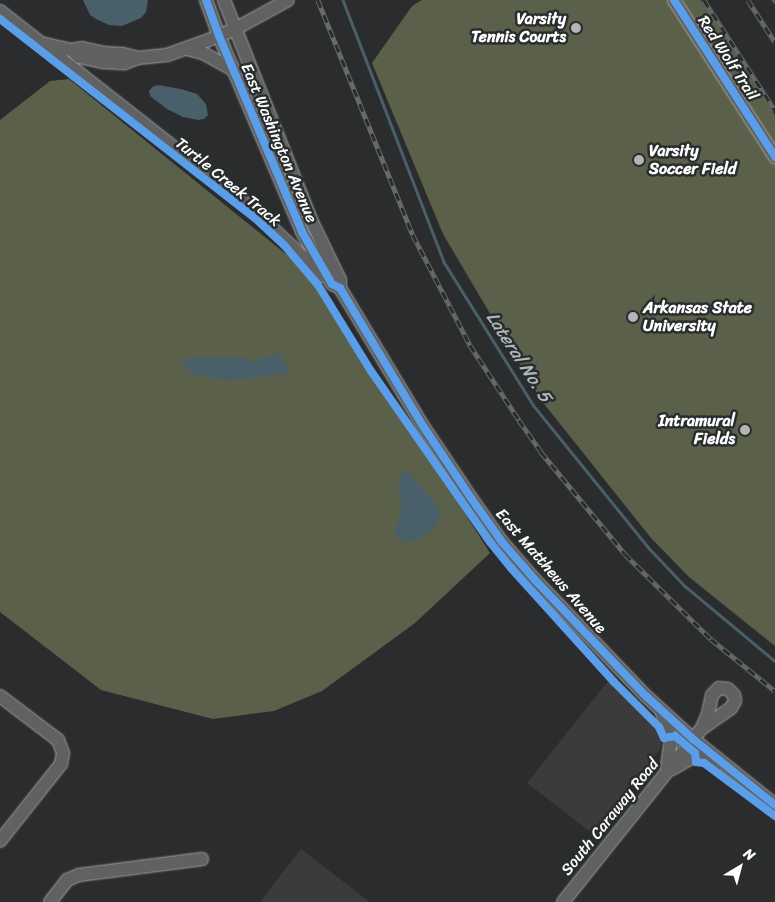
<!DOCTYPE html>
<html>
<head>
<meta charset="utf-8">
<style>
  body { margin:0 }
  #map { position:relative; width:775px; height:902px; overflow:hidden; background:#2b2c2d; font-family:Sriracha,sans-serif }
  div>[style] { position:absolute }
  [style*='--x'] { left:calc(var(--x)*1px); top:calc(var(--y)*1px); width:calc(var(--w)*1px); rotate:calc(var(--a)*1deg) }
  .built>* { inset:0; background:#3c3a3a }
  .green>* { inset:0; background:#5b604a }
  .water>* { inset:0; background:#495f6a }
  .stream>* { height:2.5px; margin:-1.25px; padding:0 1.25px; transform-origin:1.25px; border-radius:1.25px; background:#495f6a }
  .roads { filter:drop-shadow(0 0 1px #a0a0a0) drop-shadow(0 0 1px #a0a0a0) }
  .minor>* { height:12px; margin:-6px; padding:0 6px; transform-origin:6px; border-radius:6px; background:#606162 }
  .rail>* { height:4.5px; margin-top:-2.25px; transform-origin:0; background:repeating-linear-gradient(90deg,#2a2d2e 0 8px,#686969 0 16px); box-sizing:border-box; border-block:1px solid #686969 }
  .cycleway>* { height:8px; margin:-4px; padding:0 4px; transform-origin:4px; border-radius:4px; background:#5a9eea }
  .dots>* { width:14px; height:14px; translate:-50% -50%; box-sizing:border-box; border:2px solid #2a2d2e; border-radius:50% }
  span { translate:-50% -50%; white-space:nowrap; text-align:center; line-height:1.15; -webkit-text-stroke:5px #2a2d2e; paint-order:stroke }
  .poi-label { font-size:16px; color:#fff; font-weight:700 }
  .right { translate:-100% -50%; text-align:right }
  .left { translate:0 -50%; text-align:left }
  .street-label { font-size:16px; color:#fff }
  .water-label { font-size:18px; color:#aeb9bf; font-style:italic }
  .north { position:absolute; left:715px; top:842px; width:50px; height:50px; -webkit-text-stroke:4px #2a2d2e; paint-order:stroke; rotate:37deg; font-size:14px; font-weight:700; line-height:20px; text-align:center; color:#fff }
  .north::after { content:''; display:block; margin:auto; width:18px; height:22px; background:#fff; clip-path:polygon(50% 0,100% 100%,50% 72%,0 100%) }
</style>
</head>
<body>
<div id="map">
  <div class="built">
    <i style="clip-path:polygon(608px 681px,658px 729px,661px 745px,658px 752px,593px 834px,527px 783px)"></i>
    <i style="clip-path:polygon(301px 849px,370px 902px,260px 902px)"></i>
  </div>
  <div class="green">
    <i style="clip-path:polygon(422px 0,701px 0,775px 115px,775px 646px,689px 577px,651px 538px,541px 400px,443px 234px,372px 63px,412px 6px)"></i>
    <i style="clip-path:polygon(69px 79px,297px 263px,326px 294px,490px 553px,415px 623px,322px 691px,274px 711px,213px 719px,101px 690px,0 612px,0 120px,50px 81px)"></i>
  </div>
  <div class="water">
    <i style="clip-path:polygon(83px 0,148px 0,146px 12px,141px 18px,122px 26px,109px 25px,96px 19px,90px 15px)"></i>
    <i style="clip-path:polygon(158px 85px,181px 89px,197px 94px,206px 104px,208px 115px,204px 119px,198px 120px,183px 117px,167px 109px,150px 96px,149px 91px,152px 87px)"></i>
    <i style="clip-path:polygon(277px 354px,282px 355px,284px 362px,287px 364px,289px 368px,287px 373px,253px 378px,230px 380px,196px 375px,190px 372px,182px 363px,184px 359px,194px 357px,242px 357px,253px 361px)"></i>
    <i style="clip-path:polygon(406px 470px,438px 506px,440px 517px,436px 525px,427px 534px,418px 539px,403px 542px,395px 533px,402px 507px,398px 494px,401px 481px,400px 474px)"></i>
  </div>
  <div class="stream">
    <i style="--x:343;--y:0;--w:281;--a:68.9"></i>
    <i style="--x:444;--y:262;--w:170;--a:58"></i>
    <i style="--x:534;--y:406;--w:181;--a:51"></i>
    <i style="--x:648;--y:547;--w:54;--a:46.5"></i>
    <i style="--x:685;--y:586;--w:117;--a:39.8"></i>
    <i style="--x:773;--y:0;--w:3;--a:45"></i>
  </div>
  <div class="roads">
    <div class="minor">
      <i style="--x:206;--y:0;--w:38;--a:70"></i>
      <i style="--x:219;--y:36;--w:213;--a:67"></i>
      <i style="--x:302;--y:232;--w:60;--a:60"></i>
      <i style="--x:332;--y:284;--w:9;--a:27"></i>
      <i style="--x:340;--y:288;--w:161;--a:59"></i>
      <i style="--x:423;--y:426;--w:87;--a:56.3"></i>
      <i style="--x:471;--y:498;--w:54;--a:54.8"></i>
      <i style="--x:502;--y:542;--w:50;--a:49"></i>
      <i style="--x:535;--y:580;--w:161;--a:46.3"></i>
      <i style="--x:646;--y:696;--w:64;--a:42.5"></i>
      <i style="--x:693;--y:739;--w:105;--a:38.8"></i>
      <i style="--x:224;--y:0;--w:239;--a:68.4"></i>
      <i style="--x:312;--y:222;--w:64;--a:64.2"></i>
      <i style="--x:340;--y:280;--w:8;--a:90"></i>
      <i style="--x:674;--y:0;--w:187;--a:57.2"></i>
      <i style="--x:0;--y:11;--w:318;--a:38.1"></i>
      <i style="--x:250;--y:207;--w:100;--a:43.4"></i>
      <i style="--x:45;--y:44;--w:27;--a:13"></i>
      <i style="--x:71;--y:50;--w:11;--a:41"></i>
      <i style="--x:79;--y:57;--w:25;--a:12"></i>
      <i style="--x:103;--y:62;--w:22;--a:3"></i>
      <i style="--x:125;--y:63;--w:14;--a:-21"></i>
      <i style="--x:138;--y:58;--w:29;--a:-6"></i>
      <i style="--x:167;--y:55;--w:41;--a:-19.7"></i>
      <i style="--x:206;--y:41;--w:31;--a:-22"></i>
      <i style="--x:235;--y:29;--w:60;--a:-28.7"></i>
      <i style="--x:187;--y:49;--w:16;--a:14"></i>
      <i style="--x:203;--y:53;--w:35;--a:29"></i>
      <i style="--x:71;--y:50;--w:11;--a:-10"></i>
      <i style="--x:82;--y:48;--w:22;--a:13"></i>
      <i style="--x:103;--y:53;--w:20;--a:3"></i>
      <i style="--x:123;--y:54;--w:16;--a:15"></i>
      <i style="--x:0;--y:696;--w:73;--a:37.2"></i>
      <i style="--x:58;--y:740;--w:14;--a:69"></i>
      <i style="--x:63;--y:753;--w:11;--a:100"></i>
      <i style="--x:61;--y:764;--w:98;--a:128.4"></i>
      <i style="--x:662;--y:713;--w:28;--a:71"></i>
      <i style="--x:671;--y:739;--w:29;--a:98"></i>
      <i style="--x:672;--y:769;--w:22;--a:-30"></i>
      <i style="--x:691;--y:758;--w:14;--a:0"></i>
      <i style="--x:705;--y:758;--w:14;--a:25"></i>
      <i style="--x:50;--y:902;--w:28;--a:-52"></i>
      <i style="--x:67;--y:880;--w:13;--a:-23"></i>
      <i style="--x:79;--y:875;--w:124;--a:-7.4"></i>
      <i style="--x:563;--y:902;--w:223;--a:-51.4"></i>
      <i style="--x:702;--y:728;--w:15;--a:-67"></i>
      <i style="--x:708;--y:714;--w:19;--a:-78"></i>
      <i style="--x:712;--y:695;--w:10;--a:-45"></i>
      <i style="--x:719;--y:688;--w:9;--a:6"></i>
      <i style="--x:728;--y:689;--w:8;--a:45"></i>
      <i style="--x:734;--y:695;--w:6;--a:81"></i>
      <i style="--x:735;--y:701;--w:8;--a:120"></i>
      <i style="--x:731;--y:708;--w:35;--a:145"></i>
    </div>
  </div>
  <div class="rail">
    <i style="--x:318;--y:0;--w:253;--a:68"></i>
    <i style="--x:413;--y:235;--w:124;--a:62.6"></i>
    <i style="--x:470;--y:345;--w:90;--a:56.8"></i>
    <i style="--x:519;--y:420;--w:39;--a:55"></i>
    <i style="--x:541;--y:452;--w:132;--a:50.5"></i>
    <i style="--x:625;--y:554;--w:121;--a:44.7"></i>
    <i style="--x:711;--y:639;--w:82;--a:39.1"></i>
    <i style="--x:704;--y:0;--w:131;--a:57.2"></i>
    <i style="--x:748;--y:0;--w:50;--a:57.3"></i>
  </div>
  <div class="cycleway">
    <i style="--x:206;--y:0;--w:38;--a:70"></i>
    <i style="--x:219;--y:36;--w:213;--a:67"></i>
    <i style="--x:302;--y:232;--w:60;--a:60"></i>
    <i style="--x:332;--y:284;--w:9;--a:27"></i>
    <i style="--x:340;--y:288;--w:161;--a:59"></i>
    <i style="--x:423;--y:426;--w:87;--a:56.3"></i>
    <i style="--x:471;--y:498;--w:54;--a:54.8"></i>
    <i style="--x:502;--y:542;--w:50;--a:49"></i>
    <i style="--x:535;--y:580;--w:161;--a:46.3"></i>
    <i style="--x:646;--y:696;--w:64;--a:42.5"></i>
    <i style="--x:693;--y:739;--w:105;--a:38.8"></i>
    <i style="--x:674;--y:0;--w:187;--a:57.2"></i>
    <i style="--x:0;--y:19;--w:323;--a:38"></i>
    <i style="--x:255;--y:218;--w:40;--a:43"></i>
    <i style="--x:284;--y:245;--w:52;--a:49.6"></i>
    <i style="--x:318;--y:285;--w:101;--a:58.4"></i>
    <i style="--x:371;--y:371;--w:208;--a:55.2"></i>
    <i style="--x:490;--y:542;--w:33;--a:51"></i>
    <i style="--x:511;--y:568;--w:154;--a:47.9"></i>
    <i style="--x:614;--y:682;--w:64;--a:45"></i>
    <i style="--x:659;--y:727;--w:12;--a:66"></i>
    <i style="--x:664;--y:738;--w:11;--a:-10"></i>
    <i style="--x:675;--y:736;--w:26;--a:40"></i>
    <i style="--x:695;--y:753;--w:9;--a:84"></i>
    <i style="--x:696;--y:762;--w:8;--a:7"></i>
    <i style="--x:704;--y:763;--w:89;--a:36.7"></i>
  </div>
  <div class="dots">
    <i style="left:576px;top:28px;background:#b5b5b6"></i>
    <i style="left:639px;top:160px;background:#b5b5b6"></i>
    <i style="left:633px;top:317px;background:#b5b5b6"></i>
    <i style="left:745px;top:430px;background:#b5b5b6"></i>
  </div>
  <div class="poi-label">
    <span class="right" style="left:566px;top:28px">Varsity<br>Tennis Courts</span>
    <span class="left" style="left:649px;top:160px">Varsity<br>Soccer Field</span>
    <span class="left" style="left:643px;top:317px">Arkansas State<br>University</span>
    <span class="right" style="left:735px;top:430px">Intramural<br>Fields</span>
  </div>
  <div class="street-label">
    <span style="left:728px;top:58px;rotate:57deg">Red Wolf Trail</span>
    <span style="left:279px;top:143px;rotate:67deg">East Washington Avenue</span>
    <span style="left:228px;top:182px;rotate:39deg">Turtle Creek Track</span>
    <span style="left:551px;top:571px;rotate:49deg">East Matthews Avenue</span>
    <span style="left:610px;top:817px;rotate:-51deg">South Caraway Road</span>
  </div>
  <div class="water-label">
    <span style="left:519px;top:357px;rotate:57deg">Lateral No. 5</span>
  </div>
  <div class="north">N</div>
</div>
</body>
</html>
